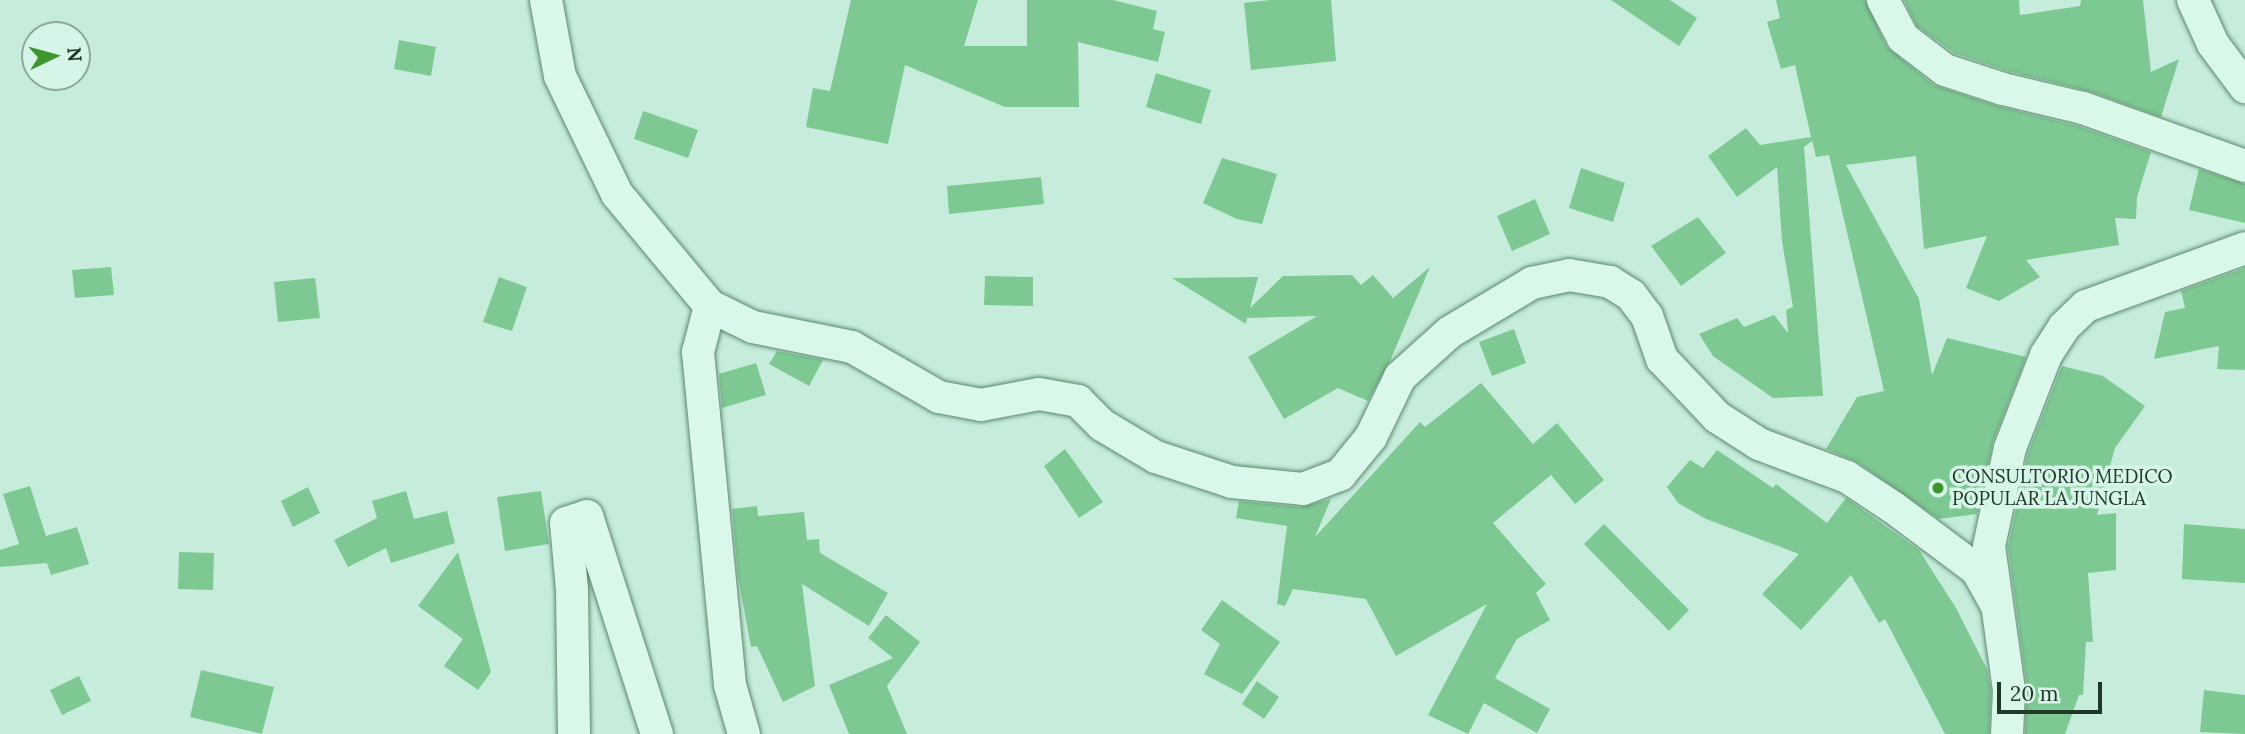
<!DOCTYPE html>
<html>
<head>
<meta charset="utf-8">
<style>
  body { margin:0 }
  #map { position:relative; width:2245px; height:734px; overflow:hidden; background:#c6eddc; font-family:Lora,serif }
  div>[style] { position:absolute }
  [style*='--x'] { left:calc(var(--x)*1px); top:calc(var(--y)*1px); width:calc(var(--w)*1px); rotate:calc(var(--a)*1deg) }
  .building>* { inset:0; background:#7ec993 }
  .roads { filter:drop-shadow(0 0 2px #5c886d) drop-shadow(0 0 2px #5c886d) }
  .street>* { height:32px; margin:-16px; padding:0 16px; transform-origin:16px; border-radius:16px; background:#d9f8ea }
  .dots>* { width:19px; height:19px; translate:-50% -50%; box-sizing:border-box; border:4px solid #d6f4e7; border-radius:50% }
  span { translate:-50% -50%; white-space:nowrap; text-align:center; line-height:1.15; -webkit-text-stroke:7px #d6f4e7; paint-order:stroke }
  .poi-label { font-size:19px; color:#203828 }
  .left { translate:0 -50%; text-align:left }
  .north { position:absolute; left:21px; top:21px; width:70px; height:70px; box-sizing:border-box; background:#d6f4e7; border:2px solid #8da99b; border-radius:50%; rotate:85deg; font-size:19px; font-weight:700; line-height:28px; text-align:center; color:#203828 }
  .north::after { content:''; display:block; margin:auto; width:24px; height:32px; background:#3e942f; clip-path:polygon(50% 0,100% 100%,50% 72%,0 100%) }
  .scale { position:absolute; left:1997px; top:682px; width:105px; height:32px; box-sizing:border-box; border:4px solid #203828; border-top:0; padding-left:9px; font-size:21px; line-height:24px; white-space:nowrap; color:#203828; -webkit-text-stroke:5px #d6f4e7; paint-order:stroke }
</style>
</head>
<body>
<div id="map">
  <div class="building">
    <i style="clip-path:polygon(851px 0,978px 0,964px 46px,1027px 46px,1027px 0,1113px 0,1157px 11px,1153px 29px,1165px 32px,1158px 62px,1078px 42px,1079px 107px,1005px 107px,905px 65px,888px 144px,806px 127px,813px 88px,830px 91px)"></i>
    <i style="clip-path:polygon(1270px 0,1331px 0,1336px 61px,1251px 70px,1244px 3px)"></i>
    <i style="clip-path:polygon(1611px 0,1670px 0,1697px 18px,1679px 46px)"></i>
    <i style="clip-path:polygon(1776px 0,1865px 0,1887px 47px,1934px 85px,1997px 106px,2078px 126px,2151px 152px,2137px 197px,2136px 219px,2115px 218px,2119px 245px,2026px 260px,2040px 277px,1999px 301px,1966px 288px,1987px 236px,1924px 249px,1916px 156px,1846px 165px,1919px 299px,1932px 375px,1947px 338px,2026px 357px,1993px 442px,1977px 514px,1939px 519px,1857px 462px,1826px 449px,1857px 397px,1884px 391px,1829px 155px,1816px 157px,1812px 141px,1804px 147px,1823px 396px,1773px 398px,1713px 356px,1699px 334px,1737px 318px,1744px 327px,1774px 315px,1788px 333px,1786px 310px,1793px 307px,1782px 241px,1777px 167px,1737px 197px,1708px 156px,1746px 128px,1760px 145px,1811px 137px,1795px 65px,1781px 69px,1767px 22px,1780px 18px)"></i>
    <i style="clip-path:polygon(1904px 0,2019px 0,2020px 15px,2080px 6px,2081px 0,2143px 0,2151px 72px,2179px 59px,2161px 117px,2089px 91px,2008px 71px,1954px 53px,1917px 26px)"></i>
    <i style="clip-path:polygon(399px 40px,436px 47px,431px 76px,394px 69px)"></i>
    <i style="clip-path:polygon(1156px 73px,1211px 90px,1201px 124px,1146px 107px)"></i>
    <i style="clip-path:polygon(643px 111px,698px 130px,688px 158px,634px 139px)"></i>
    <i style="clip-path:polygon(1222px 158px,1277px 174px,1262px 224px,1237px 219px,1203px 203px)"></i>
    <i style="clip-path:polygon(1581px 168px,1625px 183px,1613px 222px,1569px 208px)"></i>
    <i style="clip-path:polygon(2199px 169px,2245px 184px,2245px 223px,2189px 210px)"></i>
    <i style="clip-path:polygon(1041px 177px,1044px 204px,949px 214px,947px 186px)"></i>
    <i style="clip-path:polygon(1535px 199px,1550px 234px,1512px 251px,1497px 216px)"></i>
    <i style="clip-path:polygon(1698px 217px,1726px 253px,1681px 286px,1651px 246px)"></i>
    <i style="clip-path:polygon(111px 267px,114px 295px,75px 298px,72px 270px)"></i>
    <i style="clip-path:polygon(1430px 267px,1390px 361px,1368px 401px,1338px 388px,1284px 419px,1248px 357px,1317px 316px,1247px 318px,1246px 324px,1172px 278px,1258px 277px,1250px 308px,1283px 276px,1352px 275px,1361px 285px,1373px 275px,1393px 298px)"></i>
    <i style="clip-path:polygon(2245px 268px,2245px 370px,2217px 369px,2219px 346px,2154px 359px,2165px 312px,2185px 308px,2181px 291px)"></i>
    <i style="clip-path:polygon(985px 276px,1033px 277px,1033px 306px,984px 305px)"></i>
    <i style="clip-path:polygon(499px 277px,527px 287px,512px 331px,483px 322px)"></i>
    <i style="clip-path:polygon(315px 278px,320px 318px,278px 322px,274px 282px)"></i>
    <i style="clip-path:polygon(1514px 329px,1526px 363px,1492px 376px,1479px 342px)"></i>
    <i style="clip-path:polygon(777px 351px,823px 360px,809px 386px,769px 364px)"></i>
    <i style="clip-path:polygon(756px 363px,766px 395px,722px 408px,719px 374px)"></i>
    <i style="clip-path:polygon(2062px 366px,2103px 376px,2145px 406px,2115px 448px,2097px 515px,2116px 513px,2116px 570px,2088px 573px,2093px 642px,2086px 642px,2083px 695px,2079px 695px,2065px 734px,2025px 734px,2027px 687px,2008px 547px,2028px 453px)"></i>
    <i style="clip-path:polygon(1481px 383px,1533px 444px,1557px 423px,1604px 480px,1575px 504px,1551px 475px,1493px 523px,1546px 584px,1536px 593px,1550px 620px,1517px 639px,1495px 678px,1550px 709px,1537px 733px,1484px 703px,1468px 734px,1428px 715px,1487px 604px,1396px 656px,1366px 599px,1293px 589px,1285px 606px,1277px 604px,1287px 526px,1236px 518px,1239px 501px,1301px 507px,1331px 499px,1315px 537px,1420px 422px,1425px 427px)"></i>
    <i style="clip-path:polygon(1065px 449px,1103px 502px,1079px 518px,1044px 466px)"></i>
    <i style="clip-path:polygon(1717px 450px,1773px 488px,1776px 484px,1827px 523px,1846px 498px,1919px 550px,1956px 608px,1987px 669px,1991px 691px,1989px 734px,1945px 734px,1885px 619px,1879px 623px,1851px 575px,1801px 630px,1762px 594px,1799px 554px,1706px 519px,1678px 503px,1667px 487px,1690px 460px,1703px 468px)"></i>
    <i style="clip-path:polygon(30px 486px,46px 536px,77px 527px,89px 564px,51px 575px,47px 563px,0 567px,0 550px,19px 544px,3px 494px)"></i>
    <i style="clip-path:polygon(308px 487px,320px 513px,293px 527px,281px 501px)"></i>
    <i style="clip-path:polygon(406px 491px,414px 519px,447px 511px,455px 543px,391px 563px,386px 548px,348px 567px,334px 540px,377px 518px,372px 501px)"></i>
    <i style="clip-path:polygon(541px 491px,549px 544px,505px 551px,497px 497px)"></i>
    <i style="clip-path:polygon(757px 506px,758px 516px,804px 512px,807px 540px,819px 539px,820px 553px,888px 593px,869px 626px,802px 584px,815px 686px,783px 702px,757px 646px,751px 647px,738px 577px,732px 509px)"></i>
    <i style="clip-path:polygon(1604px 524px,1689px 610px,1669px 631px,1584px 544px)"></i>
    <i style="clip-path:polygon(2184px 524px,2245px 529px,2245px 583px,2182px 579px)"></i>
    <i style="clip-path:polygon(179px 552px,214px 553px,213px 590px,178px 589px)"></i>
    <i style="clip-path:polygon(458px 552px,491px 672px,478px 690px,444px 666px,463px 639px,418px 606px)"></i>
    <i style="clip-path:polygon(1222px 600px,1280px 642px,1242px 694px,1204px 674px,1220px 644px,1201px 630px)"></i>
    <i style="clip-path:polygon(886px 615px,920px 642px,887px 686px,907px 734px,849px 734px,829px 685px,893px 658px,868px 638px)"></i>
    <i style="clip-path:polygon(201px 670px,274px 687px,262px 734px,190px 717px)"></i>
    <i style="clip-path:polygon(79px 676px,91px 701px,62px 715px,50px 690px)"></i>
    <i style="clip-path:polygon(1257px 681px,1279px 697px,1264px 719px,1242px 704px)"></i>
    <i style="clip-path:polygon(2204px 690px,2245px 695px,2245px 734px,2200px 732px)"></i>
  </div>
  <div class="roads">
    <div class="street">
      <i style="--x:546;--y:0;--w:77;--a:79.6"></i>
      <i style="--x:560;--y:76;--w:131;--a:64.2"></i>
      <i style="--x:617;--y:194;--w:146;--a:50.3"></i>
      <i style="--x:710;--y:306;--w:48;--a:26"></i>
      <i style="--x:753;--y:327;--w:101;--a:11.4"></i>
      <i style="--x:852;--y:347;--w:100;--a:29.9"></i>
      <i style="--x:939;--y:397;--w:43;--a:10.8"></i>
      <i style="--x:981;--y:405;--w:59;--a:-10.7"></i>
      <i style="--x:1039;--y:394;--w:40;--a:10"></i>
      <i style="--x:1078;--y:401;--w:34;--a:45"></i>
      <i style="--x:1102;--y:425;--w:63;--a:30.7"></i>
      <i style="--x:1156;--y:457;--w:80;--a:18.2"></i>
      <i style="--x:1232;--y:482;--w:71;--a:5.6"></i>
      <i style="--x:1303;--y:489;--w:40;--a:-21"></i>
      <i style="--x:1340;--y:475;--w:49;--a:-50.8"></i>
      <i style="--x:1371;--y:437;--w:67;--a:-64.2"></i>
      <i style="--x:1400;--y:377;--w:67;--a:-42"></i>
      <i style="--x:1450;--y:332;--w:96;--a:-30.9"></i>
      <i style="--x:1532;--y:283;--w:38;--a:-12"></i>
      <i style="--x:1569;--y:275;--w:42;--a:9.7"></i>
      <i style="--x:1610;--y:282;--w:25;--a:32"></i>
      <i style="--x:1631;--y:295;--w:26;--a:53"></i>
      <i style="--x:1647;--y:316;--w:46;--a:70.8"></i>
      <i style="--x:1662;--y:359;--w:80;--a:46.5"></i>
      <i style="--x:1717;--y:417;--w:50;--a:32.7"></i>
      <i style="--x:1759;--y:444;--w:94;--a:20.6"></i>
      <i style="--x:1847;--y:477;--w:56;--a:33.4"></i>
      <i style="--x:1894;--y:508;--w:104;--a:36.8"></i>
      <i style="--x:1977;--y:570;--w:38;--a:61"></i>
      <i style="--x:1883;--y:0;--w:43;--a:62.2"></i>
      <i style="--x:1903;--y:38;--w:53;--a:37.3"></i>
      <i style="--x:1945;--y:70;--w:61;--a:18.1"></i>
      <i style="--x:2003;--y:89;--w:82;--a:13.4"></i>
      <i style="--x:2083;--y:108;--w:172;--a:19.7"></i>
      <i style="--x:2193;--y:0;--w:48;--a:65.6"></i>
      <i style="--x:2213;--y:44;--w:54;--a:53.3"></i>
      <i style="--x:710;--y:306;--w:48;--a:104.6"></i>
      <i style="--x:698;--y:352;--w:335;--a:84.5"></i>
      <i style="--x:730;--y:685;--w:51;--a:74.1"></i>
      <i style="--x:574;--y:734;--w:144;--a:-90.8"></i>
      <i style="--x:572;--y:590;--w:67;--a:-95.1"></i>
      <i style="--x:566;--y:523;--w:22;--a:-18"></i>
      <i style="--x:587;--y:516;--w:229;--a:72.2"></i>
      <i style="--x:2007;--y:734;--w:44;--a:-87.4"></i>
      <i style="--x:2009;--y:690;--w:145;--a:-97.9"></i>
      <i style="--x:1989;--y:546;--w:100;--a:-77.9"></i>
      <i style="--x:2010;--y:448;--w:100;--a:-68.8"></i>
      <i style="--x:2046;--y:355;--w:33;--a:-57"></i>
      <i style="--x:2064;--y:327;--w:30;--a:-44"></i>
      <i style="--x:2086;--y:306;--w:169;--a:-20"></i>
    </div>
  </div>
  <div class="dots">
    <i style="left:1938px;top:488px;background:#3e942f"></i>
  </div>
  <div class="poi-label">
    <span class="left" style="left:1952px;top:488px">CONSULTORIO MEDICO<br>POPULAR LA JUNGLA</span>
  </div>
  <div class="north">N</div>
  <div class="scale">20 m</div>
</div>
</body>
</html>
